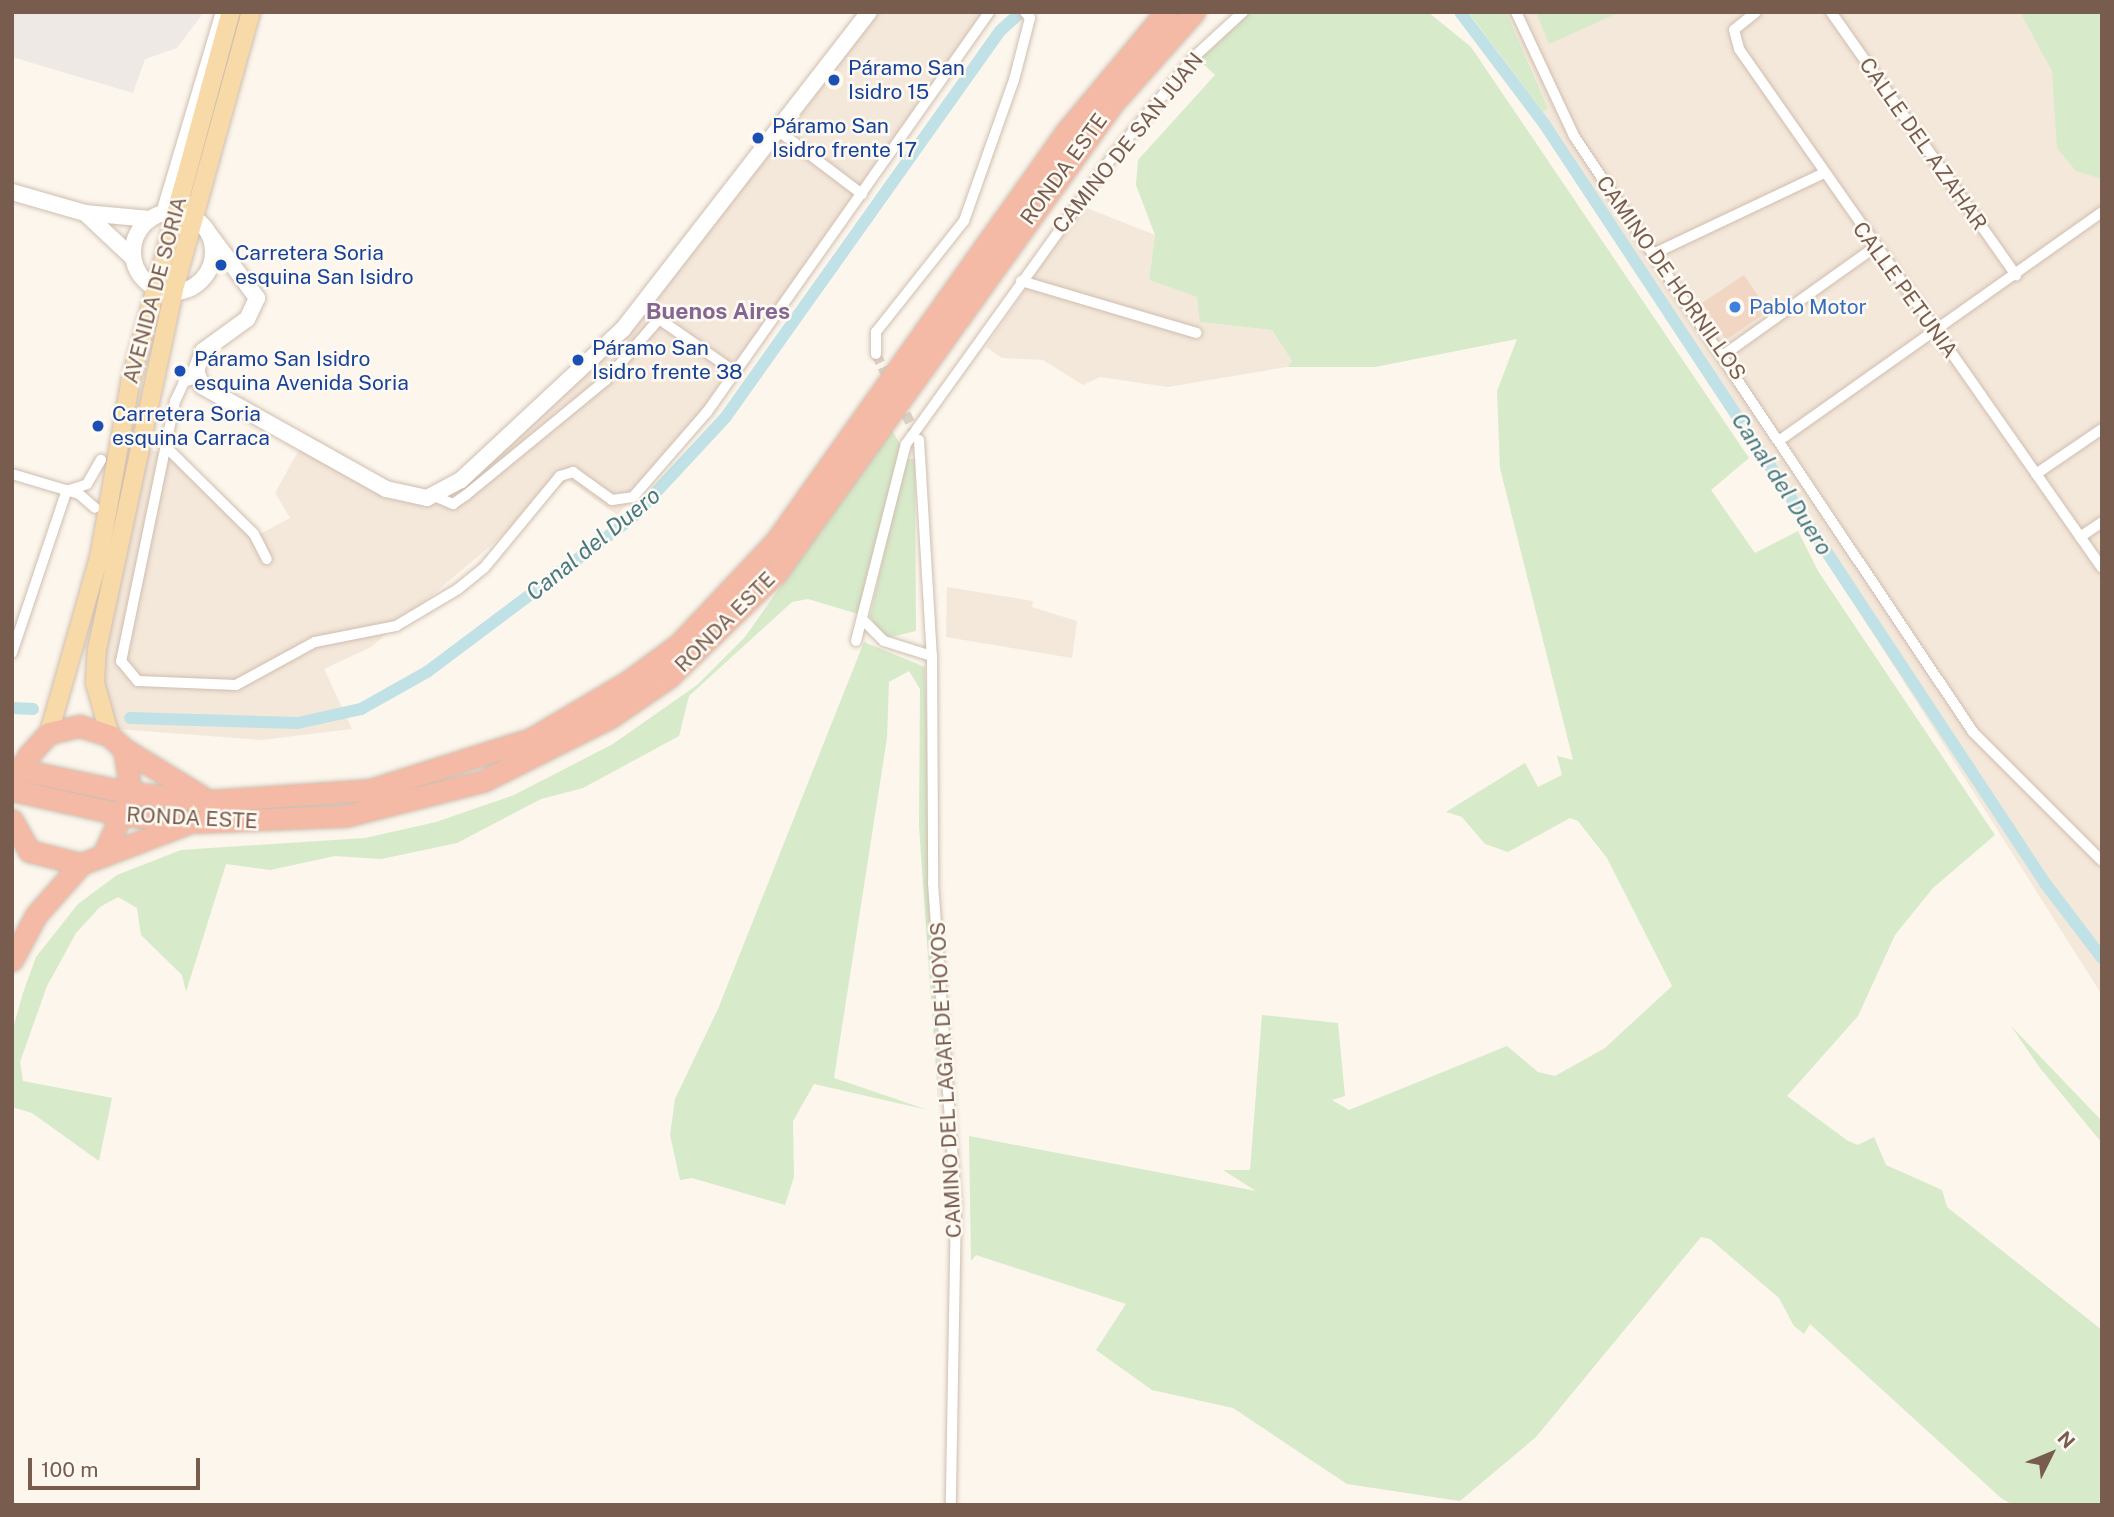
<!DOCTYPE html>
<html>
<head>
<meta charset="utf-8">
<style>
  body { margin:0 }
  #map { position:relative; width:2114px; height:1517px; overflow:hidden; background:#fcf6ec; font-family:"Public Sans",sans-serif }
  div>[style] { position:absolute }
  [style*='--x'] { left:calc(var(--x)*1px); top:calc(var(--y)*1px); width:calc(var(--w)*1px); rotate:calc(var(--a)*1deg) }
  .residential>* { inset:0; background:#f4e8da }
  .industrial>* { inset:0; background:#eee9e4 }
  .green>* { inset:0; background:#d7eaca }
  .canal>* { height:12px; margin:-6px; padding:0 6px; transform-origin:6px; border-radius:6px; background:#c0e1e6 }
  .building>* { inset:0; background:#f1d6c4 }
  .street-tunnel>* { height:10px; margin-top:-5px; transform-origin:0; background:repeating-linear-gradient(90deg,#dbd0c4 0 10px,transparent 0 15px) }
  .roads { filter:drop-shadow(0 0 2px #cfbeb0) drop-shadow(0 0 2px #cfbeb0) }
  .street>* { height:10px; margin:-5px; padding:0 5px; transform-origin:5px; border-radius:5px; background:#fff }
  .secondary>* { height:16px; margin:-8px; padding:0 8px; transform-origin:8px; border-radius:8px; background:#fff }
  .secondary>.ring { margin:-8px; padding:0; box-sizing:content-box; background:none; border:16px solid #fff; border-radius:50% }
  .primary>* { height:18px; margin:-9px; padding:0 9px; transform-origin:9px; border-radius:9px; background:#f8d9a8 }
  .highway>* { height:21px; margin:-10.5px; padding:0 10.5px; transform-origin:10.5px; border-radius:10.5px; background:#f4baa6 }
  .dots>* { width:19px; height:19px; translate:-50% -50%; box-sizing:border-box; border:4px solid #fefaf3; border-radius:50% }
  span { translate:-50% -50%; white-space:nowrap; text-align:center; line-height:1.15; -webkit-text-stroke:5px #fefaf3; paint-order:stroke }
  .transit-label { font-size:21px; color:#164399 }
  .left { translate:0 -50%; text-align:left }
  .street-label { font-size:21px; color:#785d4e }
  .shop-label { font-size:21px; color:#366cbe }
  .neighbourhood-label { font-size:23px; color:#846693; font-weight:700 }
  .water-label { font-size:23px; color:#457983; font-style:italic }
  .frame { position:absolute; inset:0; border:14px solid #785d4e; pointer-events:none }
  .north { position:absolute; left:2016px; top:1419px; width:70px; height:70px; -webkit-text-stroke:5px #fefaf3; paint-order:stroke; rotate:47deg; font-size:19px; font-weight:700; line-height:28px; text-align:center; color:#785d4e }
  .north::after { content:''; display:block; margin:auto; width:24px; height:32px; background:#785d4e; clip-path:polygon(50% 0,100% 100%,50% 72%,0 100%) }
  .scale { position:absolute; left:28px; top:1458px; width:172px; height:32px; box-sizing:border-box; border:4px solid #785d4e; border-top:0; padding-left:9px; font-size:21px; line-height:24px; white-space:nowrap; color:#785d4e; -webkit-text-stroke:5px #fefaf3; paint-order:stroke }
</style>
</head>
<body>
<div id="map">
  <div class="residential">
    <i style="clip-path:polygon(864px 12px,994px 12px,705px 422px,617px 515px,568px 480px,371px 647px,324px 669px,352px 729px,261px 740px,116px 729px,101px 678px,139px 448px,181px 456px,260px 534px,290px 518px,275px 493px,306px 437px,404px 489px,423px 492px,453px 477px,596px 351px)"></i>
    <i style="clip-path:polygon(1506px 12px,2102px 12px,2102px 995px,1543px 112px,1548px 107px)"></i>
    <i style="clip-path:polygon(1082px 206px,1155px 235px,1149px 280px,1197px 297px,1201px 322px,1272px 330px,1292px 361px,1287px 367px,1168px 387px,1100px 377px,1083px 385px,1043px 360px,1002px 358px,986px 347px)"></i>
    <i style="clip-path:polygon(947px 587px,1033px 601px,1032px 607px,1077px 621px,1072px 658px,946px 637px)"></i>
  </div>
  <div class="industrial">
    <i style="clip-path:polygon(12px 12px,204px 12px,177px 48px,145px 59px,133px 93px,12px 57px)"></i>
  </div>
  <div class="green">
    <i style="clip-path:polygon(1251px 12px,1428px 12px,1471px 47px,1749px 458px,1711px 490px,1755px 553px,1798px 531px,1818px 571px,1995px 835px,1933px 888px,1895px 935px,1858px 1016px,1787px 1096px,1848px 1141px,1858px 1145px,1874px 1137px,1886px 1165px,1942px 1190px,1947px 1207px,2102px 1330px,2102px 1505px,2013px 1505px,2001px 1498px,1810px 1324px,1804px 1334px,1794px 1326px,1779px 1298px,1710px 1239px,1701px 1237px,1536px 1437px,1460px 1501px,1347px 1484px,1233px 1408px,1152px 1390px,1096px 1350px,1126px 1304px,976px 1255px,971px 1261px,969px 1136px,1256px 1191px,1223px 1170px,1250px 1170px,1262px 1015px,1338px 1023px,1345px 1096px,1332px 1100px,1349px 1110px,1507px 1046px,1538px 1072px,1555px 1076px,1605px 1048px,1672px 986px,1607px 858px,1578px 821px,1570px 818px,1508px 852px,1485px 844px,1462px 817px,1446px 812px,1525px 763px,1538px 787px,1562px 775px,1557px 756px,1573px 760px,1500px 468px,1497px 391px,1517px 339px,1375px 367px,1287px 367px,1292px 361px,1272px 330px,1200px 322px,1197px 297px,1149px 280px,1155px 235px,1136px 185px,1138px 160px,1215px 75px,1199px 60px)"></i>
    <i style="clip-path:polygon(1468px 12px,1506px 12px,1548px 108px,1543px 112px)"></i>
    <i style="clip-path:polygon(1536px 12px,1620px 12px,1549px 44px)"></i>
    <i style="clip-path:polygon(2020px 12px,2102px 12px,2102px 179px,2076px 171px,2057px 148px,2052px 71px)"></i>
    <i style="clip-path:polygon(891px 429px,902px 447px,858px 614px,808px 599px,792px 602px,689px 696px,679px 736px,583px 788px,541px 799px,457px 843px,381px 859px,335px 856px,270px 870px,226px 864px,186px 992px,182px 975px,141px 935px,137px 908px,118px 897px,100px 907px,76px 933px,47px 986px,20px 1062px,23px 1081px,112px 1098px,99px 1161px,32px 1113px,12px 1107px,12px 1032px,23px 993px,36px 957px,78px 904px,117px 875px,181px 850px,365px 838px,436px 822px,514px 795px,613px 744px,697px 685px,745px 637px)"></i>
    <i style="clip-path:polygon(905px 459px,915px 459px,916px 631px,891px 637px,880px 634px,870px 616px)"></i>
    <i style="clip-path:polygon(864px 642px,925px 667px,939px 1111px,919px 827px,920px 689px,909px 671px,889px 682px,887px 738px,834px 1078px,928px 1110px,814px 1084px,793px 1121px,794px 1177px,785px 1205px,692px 1178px,680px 1180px,670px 1135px,675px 1099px,718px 1009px)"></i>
    <i style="clip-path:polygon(2011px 1026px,2102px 1121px,2102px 1143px,2040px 1068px)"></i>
  </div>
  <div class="canal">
    <i style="--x:1460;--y:12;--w:141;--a:53"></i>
    <i style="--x:1545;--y:125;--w:908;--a:56.59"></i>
    <i style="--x:2045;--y:883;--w:94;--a:52.8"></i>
    <i style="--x:12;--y:708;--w:21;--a:3"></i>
    <i style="--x:130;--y:718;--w:168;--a:1.7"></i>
    <i style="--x:298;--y:723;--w:65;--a:-12.5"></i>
    <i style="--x:361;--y:709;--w:76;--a:-29.3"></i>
    <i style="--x:427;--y:672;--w:256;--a:-36.9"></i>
    <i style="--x:632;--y:518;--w:137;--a:-47.1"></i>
    <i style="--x:725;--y:418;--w:475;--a:-54.6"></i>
    <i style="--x:1000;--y:31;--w:28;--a:-42"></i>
  </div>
  <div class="building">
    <i style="clip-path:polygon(1744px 275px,1768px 311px,1726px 340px,1702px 303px)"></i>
  </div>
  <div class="street-tunnel">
    <i style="--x:876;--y:354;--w:32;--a:64"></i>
    <i style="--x:899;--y:400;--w:43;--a:64"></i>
  </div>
  <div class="roads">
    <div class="street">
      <i style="--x:1516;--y:12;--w:137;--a:64.9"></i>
      <i style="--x:1574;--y:136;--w:717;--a:56.2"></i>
      <i style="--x:1973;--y:732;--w:182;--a:45"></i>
      <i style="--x:1756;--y:12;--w:28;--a:141"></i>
      <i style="--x:1734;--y:30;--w:20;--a:75"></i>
      <i style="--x:1739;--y:49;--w:633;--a:55.03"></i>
      <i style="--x:1831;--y:12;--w:322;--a:54.9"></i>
      <i style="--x:776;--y:129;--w:108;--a:37.1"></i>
      <i style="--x:161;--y:213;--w:210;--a:-73.4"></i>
      <i style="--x:1653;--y:254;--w:187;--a:-25.3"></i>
      <i style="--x:1021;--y:281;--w:183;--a:16.5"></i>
      <i style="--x:642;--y:307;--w:113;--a:35"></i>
      <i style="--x:876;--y:354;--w:22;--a:-90"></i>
      <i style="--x:876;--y:332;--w:142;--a:-51.6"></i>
      <i style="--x:964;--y:221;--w:150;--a:-70.5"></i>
      <i style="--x:1014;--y:80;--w:64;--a:-75.5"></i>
      <i style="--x:1030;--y:18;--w:8;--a:-130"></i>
      <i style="--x:1725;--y:354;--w:184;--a:-35.5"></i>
      <i style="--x:196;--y:378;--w:13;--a:162"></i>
      <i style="--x:184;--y:382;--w:21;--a:115"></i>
      <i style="--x:175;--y:401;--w:266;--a:101.7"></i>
      <i style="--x:121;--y:661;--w:26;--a:50"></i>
      <i style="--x:138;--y:681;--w:98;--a:2.3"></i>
      <i style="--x:236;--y:685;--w:90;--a:-28.6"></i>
      <i style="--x:315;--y:642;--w:83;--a:-11.2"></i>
      <i style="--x:396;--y:626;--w:72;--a:-30.8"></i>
      <i style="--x:458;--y:589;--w:33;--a:-39"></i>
      <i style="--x:484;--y:568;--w:119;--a:-50.4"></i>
      <i style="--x:560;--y:476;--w:14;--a:-17"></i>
      <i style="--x:573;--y:472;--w:48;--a:35.7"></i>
      <i style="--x:612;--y:500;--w:21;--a:-8"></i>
      <i style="--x:633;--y:497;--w:113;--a:-49"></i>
      <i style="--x:707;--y:412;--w:489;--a:-54.8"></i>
      <i style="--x:919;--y:440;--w:216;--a:86.6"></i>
      <i style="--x:932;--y:656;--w:227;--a:89.7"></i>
      <i style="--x:933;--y:883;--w:323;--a:85.9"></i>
      <i style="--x:956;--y:1205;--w:300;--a:91"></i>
      <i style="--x:1780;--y:440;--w:395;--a:-35.3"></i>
      <i style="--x:165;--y:446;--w:125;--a:44.7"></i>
      <i style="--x:254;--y:534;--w:28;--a:63"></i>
      <i style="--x:12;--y:474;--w:70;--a:16.6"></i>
      <i style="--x:79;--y:494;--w:21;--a:41"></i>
      <i style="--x:2036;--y:474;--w:80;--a:-34.3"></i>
      <i style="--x:70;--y:490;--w:18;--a:-19"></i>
      <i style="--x:87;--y:484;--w:28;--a:-60"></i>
      <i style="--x:434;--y:496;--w:21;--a:23"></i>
      <i style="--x:453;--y:504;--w:16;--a:-35"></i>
      <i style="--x:466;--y:495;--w:181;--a:-39.4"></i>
      <i style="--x:606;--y:380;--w:81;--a:-49"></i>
      <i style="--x:2080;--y:537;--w:27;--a:-34"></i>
      <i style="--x:863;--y:620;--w:30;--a:45"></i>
      <i style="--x:884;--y:641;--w:50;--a:17.4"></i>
      <i style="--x:856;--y:641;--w:203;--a:-75.8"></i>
      <i style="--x:906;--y:444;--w:355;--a:-54.3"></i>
      <i style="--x:1113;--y:156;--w:128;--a:-50.7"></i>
      <i style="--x:1194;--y:57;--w:67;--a:-42.6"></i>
      <i style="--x:12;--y:653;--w:172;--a:-71.4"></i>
    </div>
    <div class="secondary">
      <i style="--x:12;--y:192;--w:76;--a:16"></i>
      <i style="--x:85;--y:213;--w:65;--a:5.3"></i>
      <i class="ring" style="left:133px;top:212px;width:64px;height:64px"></i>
      <i style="--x:85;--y:213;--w:66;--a:43.2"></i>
      <i style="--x:210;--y:235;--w:79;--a:53.3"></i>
      <i style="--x:257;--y:298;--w:23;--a:115"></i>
      <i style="--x:247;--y:319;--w:54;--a:144"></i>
      <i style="--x:203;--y:351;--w:21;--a:109"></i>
      <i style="--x:196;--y:371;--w:16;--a:68"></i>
      <i style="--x:202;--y:386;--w:211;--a:29.2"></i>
      <i style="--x:386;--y:489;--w:42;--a:12.4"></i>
      <i style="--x:427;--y:498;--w:38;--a:-28"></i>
      <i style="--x:461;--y:480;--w:221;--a:-43"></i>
      <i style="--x:623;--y:329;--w:401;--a:-52.2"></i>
    </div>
    <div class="primary">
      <i style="--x:49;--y:733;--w:182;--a:-74.1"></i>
      <i style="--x:99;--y:558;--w:182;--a:-79.9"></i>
      <i style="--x:131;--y:379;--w:380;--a:-74.8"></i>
      <i style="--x:110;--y:736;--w:55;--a:-105.8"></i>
      <i style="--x:95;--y:683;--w:34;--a:-87"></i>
      <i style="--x:97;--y:649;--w:364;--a:-77.9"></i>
      <i style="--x:173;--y:293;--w:292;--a:-74.5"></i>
    </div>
    <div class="highway">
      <i style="--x:124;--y:749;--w:94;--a:31.5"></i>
      <i style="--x:12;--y:768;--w:122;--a:11.9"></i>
      <i style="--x:131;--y:793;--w:77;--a:5.9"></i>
      <i style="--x:208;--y:801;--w:162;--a:-3.9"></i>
      <i style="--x:370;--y:790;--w:169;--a:-17.6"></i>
      <i style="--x:531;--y:739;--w:114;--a:-30.6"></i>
      <i style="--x:629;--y:681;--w:62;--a:-36.5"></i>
      <i style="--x:679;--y:644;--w:141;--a:-46.7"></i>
      <i style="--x:776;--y:541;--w:501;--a:-54.66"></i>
      <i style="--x:1066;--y:132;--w:156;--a:-50.2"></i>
      <i style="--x:17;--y:782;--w:28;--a:-67"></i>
      <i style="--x:28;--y:756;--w:31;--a:-48"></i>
      <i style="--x:49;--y:733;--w:32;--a:-13"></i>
      <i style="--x:80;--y:726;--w:32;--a:18"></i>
      <i style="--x:110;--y:736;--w:19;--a:43"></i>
      <i style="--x:124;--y:749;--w:45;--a:81"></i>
      <i style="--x:131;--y:793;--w:66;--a:114.2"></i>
      <i style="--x:12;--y:790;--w:115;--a:12.6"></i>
      <i style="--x:124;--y:815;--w:71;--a:5.6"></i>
      <i style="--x:195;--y:822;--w:150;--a:-2.3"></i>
      <i style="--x:345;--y:816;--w:142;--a:-14.2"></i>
      <i style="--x:483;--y:781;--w:141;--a:-26.6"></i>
      <i style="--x:609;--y:718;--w:73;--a:-34.3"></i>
      <i style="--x:669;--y:677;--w:151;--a:-44.2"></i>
      <i style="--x:777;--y:572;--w:577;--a:-54.38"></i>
      <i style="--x:1113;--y:103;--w:122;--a:-48.3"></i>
      <i style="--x:12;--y:820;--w:35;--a:61"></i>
      <i style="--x:29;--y:851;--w:54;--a:14"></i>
      <i style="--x:81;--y:864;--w:112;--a:-20.9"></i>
      <i style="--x:12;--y:960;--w:51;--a:-61.9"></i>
      <i style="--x:36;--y:915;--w:68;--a:-48.6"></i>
    </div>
  </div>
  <div class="dots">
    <i style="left:834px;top:80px;background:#1a4fb4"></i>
    <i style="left:758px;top:138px;background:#1a4fb4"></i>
    <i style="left:221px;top:265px;background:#1a4fb4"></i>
    <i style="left:1735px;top:307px;background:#3f7fe0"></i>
    <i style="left:578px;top:360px;background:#1a4fb4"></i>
    <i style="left:180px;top:371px;background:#1a4fb4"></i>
    <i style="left:98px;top:426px;background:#1a4fb4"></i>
  </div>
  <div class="transit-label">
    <span class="left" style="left:848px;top:80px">Páramo San<br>Isidro 15</span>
    <span class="left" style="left:772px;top:138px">Páramo San<br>Isidro frente 17</span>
    <span class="left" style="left:235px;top:265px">Carretera Soria<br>esquina San Isidro</span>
    <span class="left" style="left:592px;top:360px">Páramo San<br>Isidro frente 38</span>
    <span class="left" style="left:194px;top:371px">Páramo San Isidro<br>esquina Avenida Soria</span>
    <span class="left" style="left:112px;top:426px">Carretera Soria<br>esquina Carraca</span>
  </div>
  <div class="street-label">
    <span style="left:1128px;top:143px;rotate:-51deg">CAMINO DE SAN JUAN</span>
    <span style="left:1923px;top:144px;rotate:55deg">CALLE DEL AZAHAR</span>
    <span style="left:1064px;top:169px;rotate:-54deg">RONDA ESTE</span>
    <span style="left:1671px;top:278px;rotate:55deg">CAMINO DE HORNILLOS</span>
    <span style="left:155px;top:290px;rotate:-75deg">AVENIDA DE SORIA</span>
    <span style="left:1905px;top:290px;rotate:54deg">CALLE PETUNIA</span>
    <span style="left:725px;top:622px;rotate:-45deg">RONDA ESTE</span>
    <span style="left:192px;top:818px;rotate:3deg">RONDA ESTE</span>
    <span style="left:946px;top:1080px;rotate:-93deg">CAMINO DEL LAGAR DE HOYOS</span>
  </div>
  <div class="shop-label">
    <span class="left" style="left:1749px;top:307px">Pablo Motor</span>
  </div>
  <div class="neighbourhood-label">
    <span style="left:718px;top:311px">Buenos Aires</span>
  </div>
  <div class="water-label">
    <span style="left:1782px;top:484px;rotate:57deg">Canal del Duero</span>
    <span style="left:593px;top:544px;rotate:-39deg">Canal del Duero</span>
  </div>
  <div class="frame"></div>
  <div class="north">N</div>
  <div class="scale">100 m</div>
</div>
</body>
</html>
